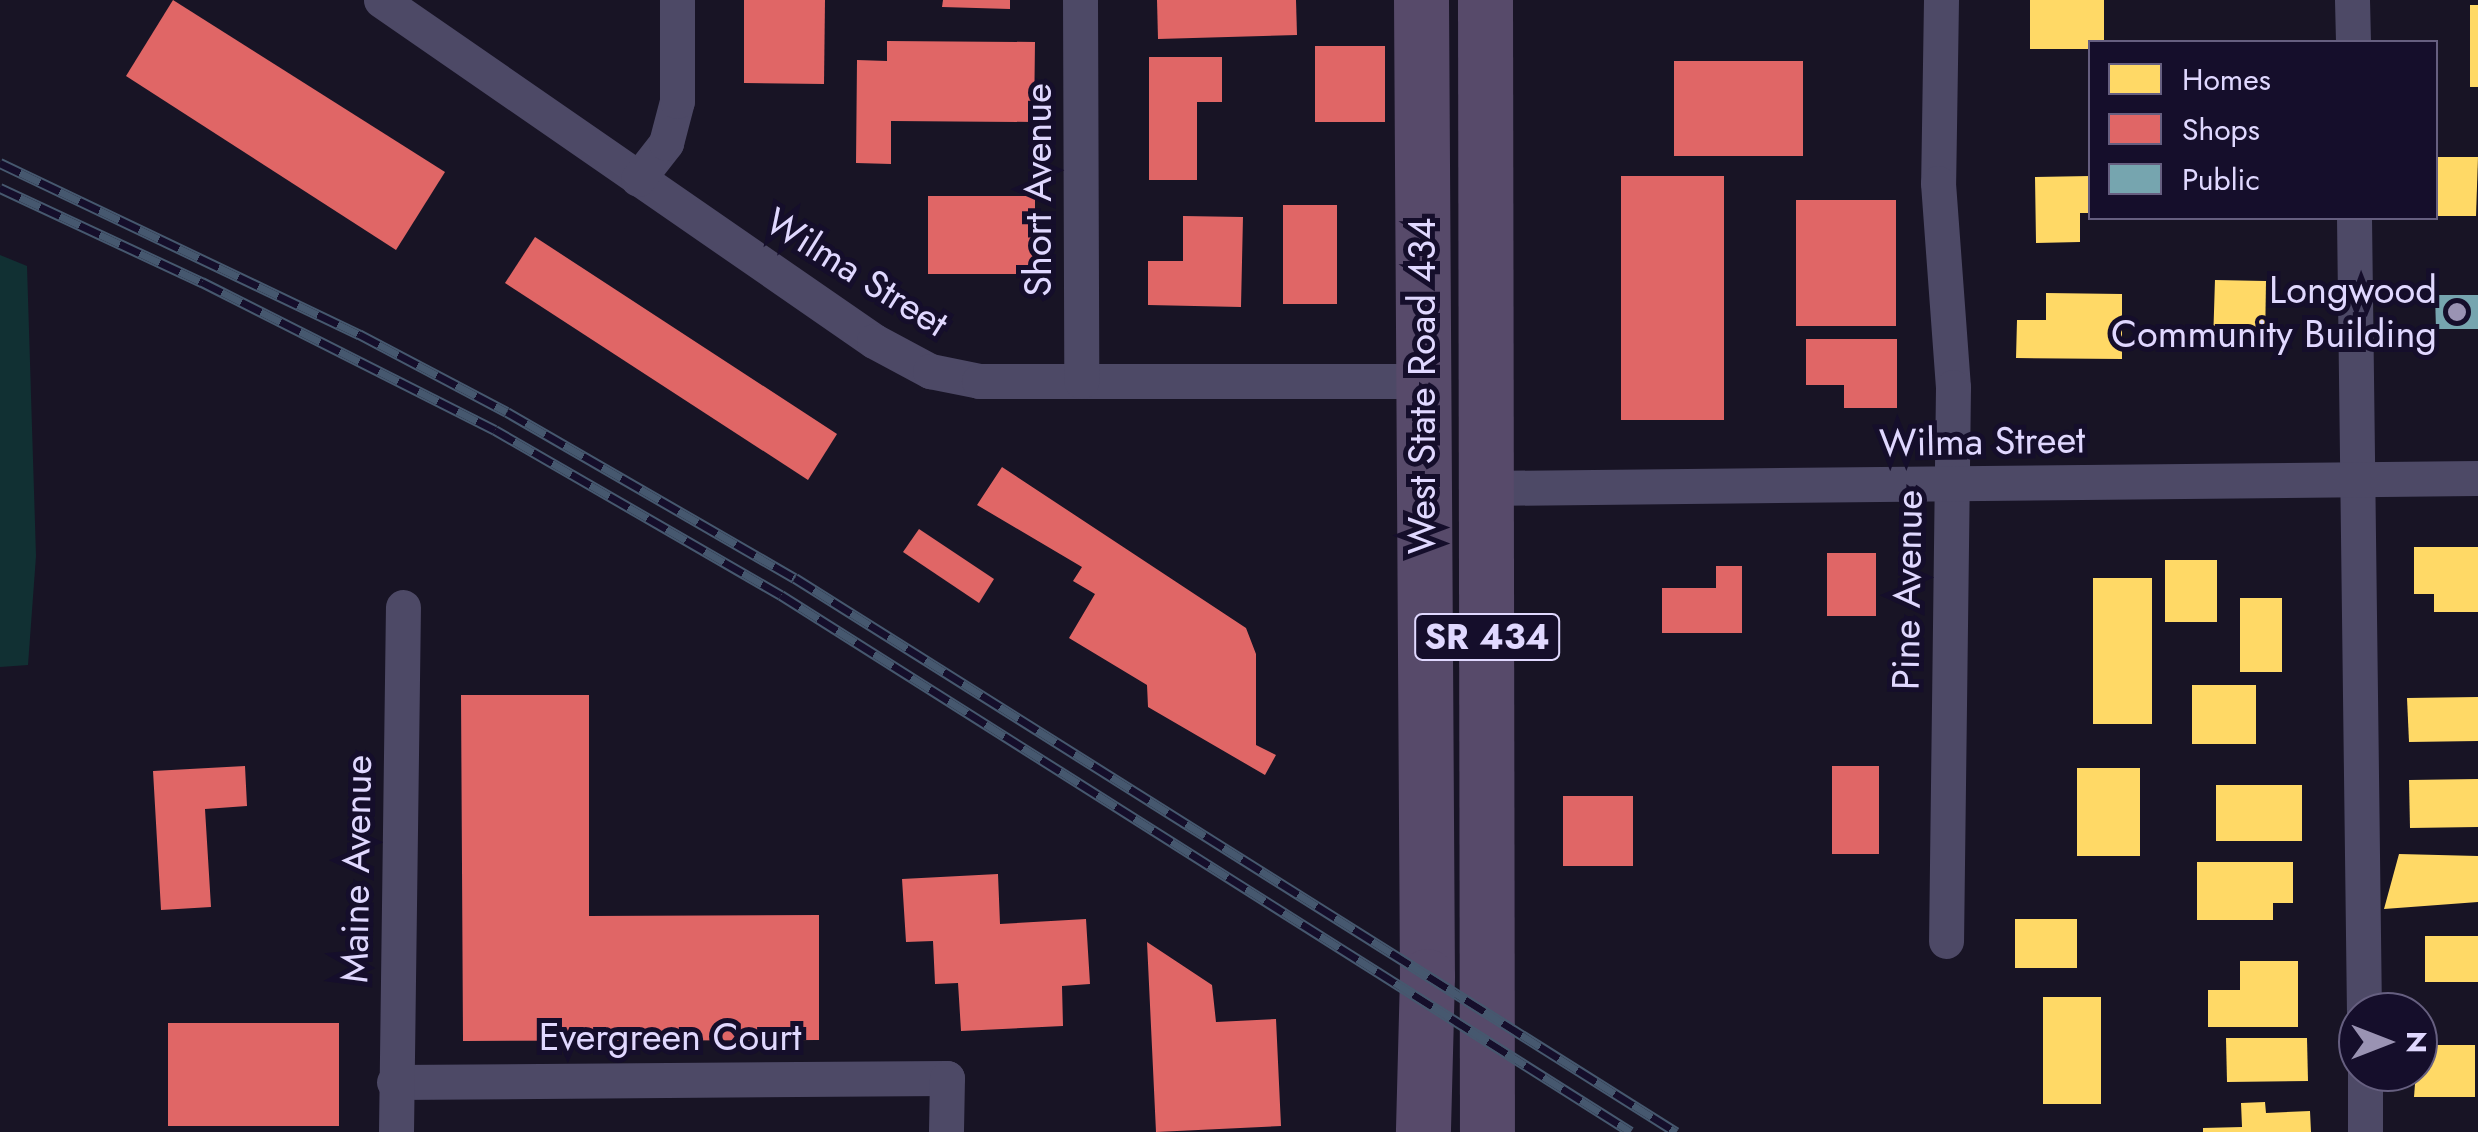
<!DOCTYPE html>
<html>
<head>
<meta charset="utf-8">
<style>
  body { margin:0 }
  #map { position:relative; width:2478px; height:1132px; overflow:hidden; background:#181425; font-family:Jost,sans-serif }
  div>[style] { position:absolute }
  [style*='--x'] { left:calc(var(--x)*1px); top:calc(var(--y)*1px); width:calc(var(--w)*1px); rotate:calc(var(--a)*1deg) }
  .green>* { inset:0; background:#113033 }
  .homes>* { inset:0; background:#ffd966 }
  .shops>* { inset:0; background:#e06666 }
  .public>* { inset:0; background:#76a5af }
  .street>* { height:35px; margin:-17.5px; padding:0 17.5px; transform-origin:17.5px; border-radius:17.5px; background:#4d4966 }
  .primary>* { height:55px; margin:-27.5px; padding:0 27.5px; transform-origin:27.5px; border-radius:27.5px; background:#574a6a }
  .rail>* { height:11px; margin-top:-5.5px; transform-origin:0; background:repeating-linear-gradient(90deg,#150e2b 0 22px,#46586f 0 44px); box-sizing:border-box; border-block:2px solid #46586f }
  .dots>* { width:28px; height:28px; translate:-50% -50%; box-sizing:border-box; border:5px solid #150e2b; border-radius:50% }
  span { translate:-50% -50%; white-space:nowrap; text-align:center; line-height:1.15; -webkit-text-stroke:10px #150e2b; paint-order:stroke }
  .shield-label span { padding:2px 8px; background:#150e2b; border:2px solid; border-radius:8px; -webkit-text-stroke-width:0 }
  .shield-label { font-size:35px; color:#e0d8ff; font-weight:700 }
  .street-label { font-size:38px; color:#e0d8ff }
  .poi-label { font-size:38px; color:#e0d8ff }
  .right { translate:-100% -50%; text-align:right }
  .legend { position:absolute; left:2088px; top:40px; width:350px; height:180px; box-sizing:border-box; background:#150e2b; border:2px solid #665f80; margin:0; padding:12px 18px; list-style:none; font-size:30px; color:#e0d8ff }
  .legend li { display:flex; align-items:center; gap:20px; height:50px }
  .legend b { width:50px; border:2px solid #665f80 }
  .north { position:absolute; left:2338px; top:992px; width:100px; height:100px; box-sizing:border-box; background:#150e2b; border:2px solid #665f80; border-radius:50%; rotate:90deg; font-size:28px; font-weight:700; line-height:40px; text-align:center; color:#e0d8ff }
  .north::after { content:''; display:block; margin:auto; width:35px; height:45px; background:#9a93b3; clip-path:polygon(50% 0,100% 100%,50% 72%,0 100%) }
</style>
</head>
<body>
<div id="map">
  <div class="green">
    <i style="clip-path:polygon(0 255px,27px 266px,36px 556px,28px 665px,0 667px)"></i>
  </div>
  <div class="homes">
    <i style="clip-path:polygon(2030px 0,2104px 0,2104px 42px,2090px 42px,2090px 49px,2030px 49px)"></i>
    <i style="clip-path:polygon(2470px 5px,2478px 5px,2478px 87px,2470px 87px)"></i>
    <i style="clip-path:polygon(2436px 157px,2478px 157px,2476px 216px,2436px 216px)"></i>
    <i style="clip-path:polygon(2090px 176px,2090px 213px,2080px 213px,2080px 242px,2036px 243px,2035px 177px)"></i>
    <i style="clip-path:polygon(2215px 280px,2266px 281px,2265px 344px,2213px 343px)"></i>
    <i style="clip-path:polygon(2046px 293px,2122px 294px,2122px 359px,2016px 358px,2017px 320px,2046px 320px)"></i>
    <i style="clip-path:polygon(2414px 547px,2478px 547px,2478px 612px,2434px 612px,2434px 594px,2414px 594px)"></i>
    <i style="clip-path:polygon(2165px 560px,2217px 560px,2217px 622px,2165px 622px)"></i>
    <i style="clip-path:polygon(2093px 578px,2152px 578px,2152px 724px,2093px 724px)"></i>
    <i style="clip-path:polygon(2240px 598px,2282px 598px,2282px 672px,2240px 672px)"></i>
    <i style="clip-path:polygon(2192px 685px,2256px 685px,2256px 744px,2192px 744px)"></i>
    <i style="clip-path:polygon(2478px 697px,2478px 741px,2409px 742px,2407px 698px)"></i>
    <i style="clip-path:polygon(2077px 768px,2140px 768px,2140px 856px,2077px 856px)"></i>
    <i style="clip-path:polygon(2478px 779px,2478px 827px,2410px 828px,2409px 780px)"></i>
    <i style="clip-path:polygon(2216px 785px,2302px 785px,2302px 841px,2216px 841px)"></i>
    <i style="clip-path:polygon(2399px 854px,2478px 856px,2478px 902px,2384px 909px)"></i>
    <i style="clip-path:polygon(2197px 862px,2293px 862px,2293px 903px,2273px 903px,2273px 920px,2197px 920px)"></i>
    <i style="clip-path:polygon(2015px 919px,2077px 919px,2077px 968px,2015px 968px)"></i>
    <i style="clip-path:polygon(2425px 936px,2478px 936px,2478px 982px,2425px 982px)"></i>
    <i style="clip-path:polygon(2240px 961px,2298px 961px,2298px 1027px,2208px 1027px,2208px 990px,2240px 990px)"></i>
    <i style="clip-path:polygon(2043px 997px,2101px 997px,2101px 1104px,2043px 1104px)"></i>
    <i style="clip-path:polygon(2226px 1038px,2307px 1038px,2308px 1081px,2227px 1082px)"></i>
    <i style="clip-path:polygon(2418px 1045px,2475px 1045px,2475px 1097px,2414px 1097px)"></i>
    <i style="clip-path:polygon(2265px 1102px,2266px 1113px,2310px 1111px,2311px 1132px,2203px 1132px,2203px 1128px,2242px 1127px,2241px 1103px)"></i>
  </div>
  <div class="shops">
    <i style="clip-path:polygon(173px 0,445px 172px,396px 250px,126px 76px)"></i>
    <i style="clip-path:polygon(744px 0,825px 0,824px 84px,744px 83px)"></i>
    <i style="clip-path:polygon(943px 0,1010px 0,1010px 9px,942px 7px)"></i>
    <i style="clip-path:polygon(1157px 0,1296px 0,1297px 35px,1158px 39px)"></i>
    <i style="clip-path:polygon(887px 41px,1035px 42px,1034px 122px,891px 121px,891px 164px,856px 163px,857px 60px,887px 61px)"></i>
    <i style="clip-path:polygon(1315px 46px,1385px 46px,1385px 122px,1315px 122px)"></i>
    <i style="clip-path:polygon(1149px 57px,1222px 57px,1222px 102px,1197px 102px,1197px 180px,1149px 180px)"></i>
    <i style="clip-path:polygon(1674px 61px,1803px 61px,1803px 156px,1674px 156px)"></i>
    <i style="clip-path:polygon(1621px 176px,1724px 176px,1724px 420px,1621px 420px)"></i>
    <i style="clip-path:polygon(928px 196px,1035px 196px,1035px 274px,928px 274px)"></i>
    <i style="clip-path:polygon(1796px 200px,1896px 200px,1896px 326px,1796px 326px)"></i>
    <i style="clip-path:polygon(1283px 205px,1337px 205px,1337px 304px,1283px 304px)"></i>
    <i style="clip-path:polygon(1183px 216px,1243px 217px,1241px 307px,1148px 305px,1148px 261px,1183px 261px)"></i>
    <i style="clip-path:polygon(535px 237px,837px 434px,808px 480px,505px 283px)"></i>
    <i style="clip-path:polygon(1806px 339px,1897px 339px,1897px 408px,1844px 408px,1844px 385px,1806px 385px)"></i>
    <i style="clip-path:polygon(1002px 467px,1246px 628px,1256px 654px,1256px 745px,1276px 755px,1265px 775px,1148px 707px,1147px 685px,1069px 638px,1095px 594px,1073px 581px,1082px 567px,977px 505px)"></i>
    <i style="clip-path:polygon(919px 529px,994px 579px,979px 603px,903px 552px)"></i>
    <i style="clip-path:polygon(1827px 553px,1876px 553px,1876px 616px,1827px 616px)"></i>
    <i style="clip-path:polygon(1716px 566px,1742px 566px,1742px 633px,1662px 633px,1662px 588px,1716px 588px)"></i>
    <i style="clip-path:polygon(461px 695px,589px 695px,589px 916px,819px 915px,819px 1040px,463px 1041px)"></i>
    <i style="clip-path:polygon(245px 766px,247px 806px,205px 809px,211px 907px,161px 910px,153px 771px)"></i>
    <i style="clip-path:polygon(1832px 766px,1879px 766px,1879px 854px,1832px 854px)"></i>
    <i style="clip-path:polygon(1563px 796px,1633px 796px,1633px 866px,1563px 866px)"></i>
    <i style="clip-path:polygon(998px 874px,1000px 924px,1086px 919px,1090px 984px,1062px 986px,1063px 1026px,961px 1031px,958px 983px,935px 984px,933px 941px,906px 942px,902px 879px)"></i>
    <i style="clip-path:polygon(1147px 942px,1212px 985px,1216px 1022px,1276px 1019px,1281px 1126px,1156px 1132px)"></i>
    <i style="clip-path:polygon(168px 1023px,339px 1023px,339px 1126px,168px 1126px)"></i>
  </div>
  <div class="public">
    <i style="clip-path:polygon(2435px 295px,2478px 295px,2478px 329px,2436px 329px)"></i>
  </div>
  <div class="street">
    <i style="--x:381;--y:0;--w:599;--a:34.67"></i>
    <i style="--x:874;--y:341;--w:64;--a:28.2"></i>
    <i style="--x:930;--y:371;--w:50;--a:11.5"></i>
    <i style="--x:979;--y:381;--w:444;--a:0"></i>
    <i style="--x:1080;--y:0;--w:381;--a:89.8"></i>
    <i style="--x:1941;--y:0;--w:183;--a:90.9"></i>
    <i style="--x:1938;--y:183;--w:205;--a:85.8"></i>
    <i style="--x:1953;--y:387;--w:554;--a:90.72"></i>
    <i style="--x:2352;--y:0;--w:42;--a:88.6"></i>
    <i style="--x:638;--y:179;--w:46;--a:-52.1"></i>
    <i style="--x:666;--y:143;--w:43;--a:-75.3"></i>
    <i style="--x:677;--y:101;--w:101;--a:-90"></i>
    <i style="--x:2354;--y:218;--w:794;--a:89.28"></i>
    <i style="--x:1487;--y:488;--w:991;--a:-0.58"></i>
    <i style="--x:2365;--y:1072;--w:60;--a:90"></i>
    <i style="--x:394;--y:1082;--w:553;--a:-0.41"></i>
    <i style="--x:947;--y:1078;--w:54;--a:91.1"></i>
    <i style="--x:396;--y:1132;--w:525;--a:-89.24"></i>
  </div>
  <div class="primary">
    <i style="--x:1421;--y:0;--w:976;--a:89.65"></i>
    <i style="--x:1427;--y:976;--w:156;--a:91.5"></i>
    <i style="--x:1485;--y:0;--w:1132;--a:89.9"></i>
  </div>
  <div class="rail">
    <i style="--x:0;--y:163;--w:398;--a:25.5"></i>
    <i style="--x:359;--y:334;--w:167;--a:27.8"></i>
    <i style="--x:507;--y:412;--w:332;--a:30"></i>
    <i style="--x:795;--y:578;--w:1041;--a:32.16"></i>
    <i style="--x:0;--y:188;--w:223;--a:25"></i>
    <i style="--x:202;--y:282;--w:328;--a:26.8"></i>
    <i style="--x:495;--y:430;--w:330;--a:30"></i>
    <i style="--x:781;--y:595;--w:1005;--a:32.28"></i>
  </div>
  <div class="dots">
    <i style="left:2457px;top:312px;background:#9a93b3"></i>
  </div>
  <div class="shield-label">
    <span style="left:1487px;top:637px">SR 434</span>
  </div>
  <div class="street-label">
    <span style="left:1038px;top:190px;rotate:-90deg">Short Avenue</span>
    <span style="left:857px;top:272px;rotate:32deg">Wilma Street</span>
    <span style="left:1422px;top:386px;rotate:-90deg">West State Road 434</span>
    <span style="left:1982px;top:441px;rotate:-1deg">Wilma Street</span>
    <span style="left:1907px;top:590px;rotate:-89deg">Pine Avenue</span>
    <span style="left:356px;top:869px;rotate:-89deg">Maine Avenue</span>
    <span style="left:670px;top:1037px">Evergreen Court</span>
  </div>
  <div class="poi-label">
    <span class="right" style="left:2437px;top:312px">Longwood<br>Community Building</span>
  </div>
  <ul class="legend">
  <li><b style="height:28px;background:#ffd966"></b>Homes</li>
  <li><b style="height:28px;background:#e06666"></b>Shops</li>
  <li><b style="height:28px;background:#76a5af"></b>Public</li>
  </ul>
  <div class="north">N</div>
</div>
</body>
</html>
